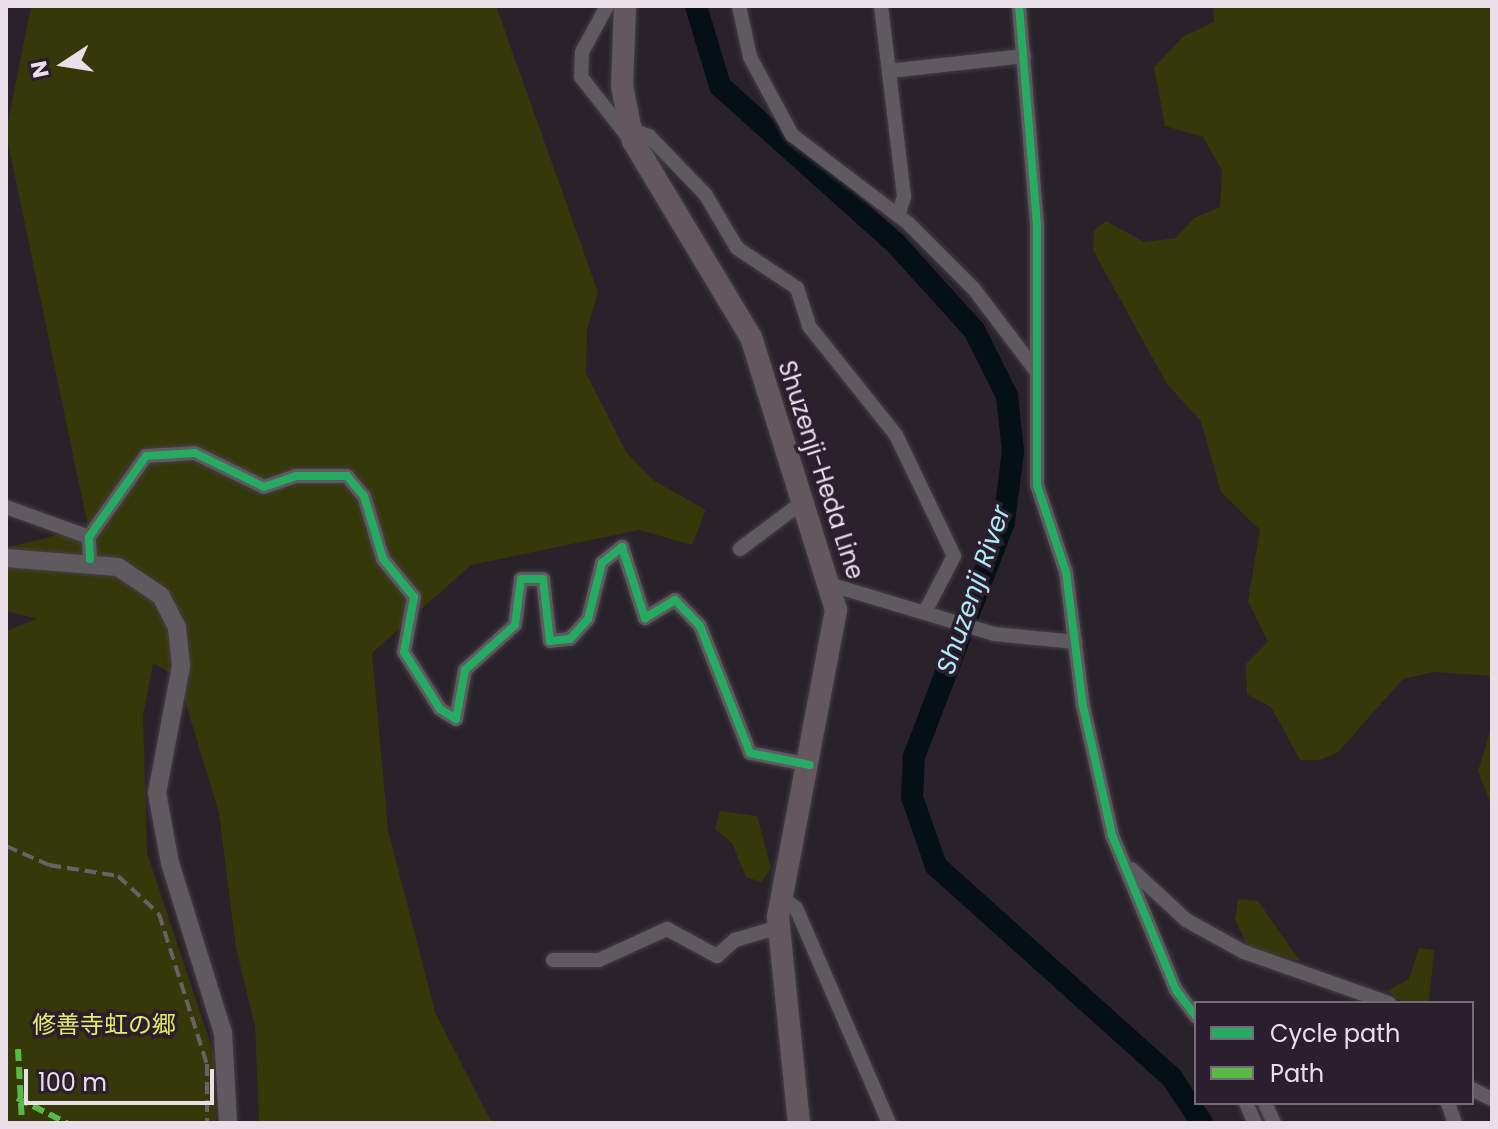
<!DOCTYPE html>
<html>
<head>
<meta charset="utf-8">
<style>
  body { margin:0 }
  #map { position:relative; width:1498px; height:1129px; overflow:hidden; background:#29222a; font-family:Poppins,"Noto Sans JP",sans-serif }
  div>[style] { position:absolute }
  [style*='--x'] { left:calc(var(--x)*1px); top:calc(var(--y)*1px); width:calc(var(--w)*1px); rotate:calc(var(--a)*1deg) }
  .green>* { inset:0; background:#353808 }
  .river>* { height:22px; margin:-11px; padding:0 11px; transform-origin:11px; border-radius:11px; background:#041013 }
  .roads { filter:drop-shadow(0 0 2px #453e45) drop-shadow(0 0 2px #453e45) }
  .minor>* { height:14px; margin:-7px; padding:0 7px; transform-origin:7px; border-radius:7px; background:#5f5960 }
  .tertiary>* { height:18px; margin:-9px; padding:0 9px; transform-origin:9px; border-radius:9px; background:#5f5960 }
  .primary>* { height:22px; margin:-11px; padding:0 11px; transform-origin:11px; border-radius:11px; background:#64585e }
  .rail>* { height:4px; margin-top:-2px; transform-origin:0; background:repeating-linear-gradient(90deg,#676268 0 12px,transparent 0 18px) }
  .quiet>* { height:6px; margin-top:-3px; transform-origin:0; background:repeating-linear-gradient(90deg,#58b947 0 12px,transparent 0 18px) }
  .cycleway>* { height:8px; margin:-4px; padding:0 4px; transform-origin:4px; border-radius:4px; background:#26ab63 }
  span { translate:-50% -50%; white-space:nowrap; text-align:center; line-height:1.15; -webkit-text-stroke:7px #2b1e2e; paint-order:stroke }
  .street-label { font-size:24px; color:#e8dfe9 }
  .park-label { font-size:24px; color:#dfee66 }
  .water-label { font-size:26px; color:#adeaf5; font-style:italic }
  .frame { position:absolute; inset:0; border:8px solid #e8dfe9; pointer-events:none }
  .legend { position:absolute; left:1194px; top:1001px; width:280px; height:104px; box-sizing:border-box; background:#2b1e2e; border:2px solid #776b79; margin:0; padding:10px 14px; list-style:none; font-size:24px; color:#e8dfe9 }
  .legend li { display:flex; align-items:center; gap:16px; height:40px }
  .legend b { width:40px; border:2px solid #776b79 }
  .north { position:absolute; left:24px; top:24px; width:80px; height:80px; -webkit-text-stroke:6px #2b1e2e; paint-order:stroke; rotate:258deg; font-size:22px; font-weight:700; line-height:32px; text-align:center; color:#e8dfe9 }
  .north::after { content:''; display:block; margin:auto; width:28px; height:36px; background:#e8dfe9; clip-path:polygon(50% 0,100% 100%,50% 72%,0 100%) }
  .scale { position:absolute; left:24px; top:1069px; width:190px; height:36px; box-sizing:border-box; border:4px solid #e8dfe9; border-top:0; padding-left:10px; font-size:24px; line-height:28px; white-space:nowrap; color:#e8dfe9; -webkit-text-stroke:6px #2b1e2e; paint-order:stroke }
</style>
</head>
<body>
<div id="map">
  <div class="green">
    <i style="clip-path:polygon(31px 6px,496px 6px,598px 292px,587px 330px,586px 373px,626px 452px,653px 480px,706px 510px,692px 545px,639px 530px,471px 565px,372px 653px,388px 830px,435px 1012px,492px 1123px,259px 1123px,255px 1026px,236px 948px,219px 813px,178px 678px,153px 663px,143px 715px,147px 853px,214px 1054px,216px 1123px,6px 1123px,6px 631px,37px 619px,6px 611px,6px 548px,88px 527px,6px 133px)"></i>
    <i style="clip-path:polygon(1213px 6px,1492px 6px,1492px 676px,1434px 672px,1403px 679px,1338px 752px,1320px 760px,1300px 760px,1271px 707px,1247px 694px,1246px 664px,1268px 642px,1248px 601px,1260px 530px,1221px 492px,1201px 421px,1167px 384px,1093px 250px,1094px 231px,1106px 221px,1144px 242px,1176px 238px,1194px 218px,1220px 207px,1222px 170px,1203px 137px,1165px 126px,1154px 67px,1184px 36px,1214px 22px)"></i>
    <i style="clip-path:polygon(1492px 725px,1492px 807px,1478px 771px)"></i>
    <i style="clip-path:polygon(720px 811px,757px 816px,771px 868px,761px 882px,746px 877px,732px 843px,715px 829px)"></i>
    <i style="clip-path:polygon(1238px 899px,1258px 901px,1300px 961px,1248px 946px,1235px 920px)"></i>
    <i style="clip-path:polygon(1419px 948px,1434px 950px,1429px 1003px,1404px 1003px,1387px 991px,1409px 979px)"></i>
  </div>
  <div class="river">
    <i style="--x:696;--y:6;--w:84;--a:73.3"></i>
    <i style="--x:720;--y:86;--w:237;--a:41.9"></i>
    <i style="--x:896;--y:244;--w:116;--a:47.8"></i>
    <i style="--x:974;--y:330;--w:74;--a:63.4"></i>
    <i style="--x:1007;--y:396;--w:55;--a:83.8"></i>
    <i style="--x:1013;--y:451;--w:72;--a:97.2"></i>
    <i style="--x:1004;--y:522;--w:252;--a:111"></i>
    <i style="--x:914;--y:757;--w:40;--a:92.9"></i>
    <i style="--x:912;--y:797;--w:73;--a:70.8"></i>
    <i style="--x:936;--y:866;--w:317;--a:41.9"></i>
    <i style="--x:1172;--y:1078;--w:54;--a:56.3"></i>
  </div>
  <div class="roads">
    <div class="minor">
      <i style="--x:607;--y:6;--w:52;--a:118.5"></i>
      <i style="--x:582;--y:52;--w:25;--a:92"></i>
      <i style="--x:581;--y:77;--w:84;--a:51.8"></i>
      <i style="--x:739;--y:6;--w:52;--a:77.8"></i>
      <i style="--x:750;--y:57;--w:89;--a:61.7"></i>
      <i style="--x:792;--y:135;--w:146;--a:37.2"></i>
      <i style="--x:908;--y:223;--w:93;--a:45"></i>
      <i style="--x:974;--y:289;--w:103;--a:52.9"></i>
      <i style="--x:881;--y:6;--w:192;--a:83.1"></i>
      <i style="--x:904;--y:197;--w:19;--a:108"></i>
      <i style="--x:1019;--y:6;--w:220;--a:85.3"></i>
      <i style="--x:1037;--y:225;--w:260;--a:90"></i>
      <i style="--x:1037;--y:485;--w:92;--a:71.6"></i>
      <i style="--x:1066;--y:572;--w:135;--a:82.8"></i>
      <i style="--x:1083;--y:706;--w:132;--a:77.3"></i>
      <i style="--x:1112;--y:835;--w:168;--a:67.6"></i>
      <i style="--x:1176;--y:990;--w:34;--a:53"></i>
      <i style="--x:889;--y:71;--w:136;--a:-6.3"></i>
      <i style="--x:631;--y:130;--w:19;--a:18"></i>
      <i style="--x:649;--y:136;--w:81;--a:46"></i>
      <i style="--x:705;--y:194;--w:63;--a:59.3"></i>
      <i style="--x:737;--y:248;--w:72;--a:33.7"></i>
      <i style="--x:797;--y:288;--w:40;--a:72"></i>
      <i style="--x:809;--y:326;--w:139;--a:51.4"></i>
      <i style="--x:896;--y:435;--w:134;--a:64.4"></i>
      <i style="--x:954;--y:556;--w:63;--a:117.4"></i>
      <i style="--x:6;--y:507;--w:88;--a:19.9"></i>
      <i style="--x:740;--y:549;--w:80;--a:-36.9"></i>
      <i style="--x:90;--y:559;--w:22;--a:-93"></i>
      <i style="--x:89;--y:537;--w:99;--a:-54.9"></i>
      <i style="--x:146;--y:456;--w:49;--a:-3.5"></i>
      <i style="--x:195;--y:453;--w:77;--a:26.2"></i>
      <i style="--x:264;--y:487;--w:34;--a:-19"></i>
      <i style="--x:296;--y:476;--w:51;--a:0"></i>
      <i style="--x:347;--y:476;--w:26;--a:50"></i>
      <i style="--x:364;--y:496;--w:66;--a:73.2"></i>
      <i style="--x:383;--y:559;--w:49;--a:50.8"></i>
      <i style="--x:414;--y:597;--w:56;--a:100.3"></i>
      <i style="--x:404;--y:652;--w:67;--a:57.7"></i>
      <i style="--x:440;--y:709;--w:19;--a:32"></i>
      <i style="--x:456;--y:719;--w:50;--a:-79.6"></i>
      <i style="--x:465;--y:670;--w:67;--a:-42"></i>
      <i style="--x:515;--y:625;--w:46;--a:-82.6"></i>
      <i style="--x:521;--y:579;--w:22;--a:0"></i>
      <i style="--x:543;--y:579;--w:62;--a:83.6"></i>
      <i style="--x:550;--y:641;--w:20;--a:-6"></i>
      <i style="--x:570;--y:639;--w:27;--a:-48"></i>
      <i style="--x:588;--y:619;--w:58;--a:-76"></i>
      <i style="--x:602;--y:563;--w:26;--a:-39"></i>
      <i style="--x:622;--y:547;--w:75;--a:72.1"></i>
      <i style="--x:645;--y:618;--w:35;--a:-31"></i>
      <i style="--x:675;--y:600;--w:36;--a:46"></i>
      <i style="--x:700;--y:626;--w:136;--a:68.5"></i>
      <i style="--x:750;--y:753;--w:61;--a:11.3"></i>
      <i style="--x:832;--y:585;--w:169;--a:16.8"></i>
      <i style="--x:994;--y:634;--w:82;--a:5.6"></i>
      <i style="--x:1131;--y:869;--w:75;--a:42.8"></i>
      <i style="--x:1186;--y:920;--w:66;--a:28.9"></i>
      <i style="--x:1244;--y:952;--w:154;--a:19.4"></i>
      <i style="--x:782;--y:898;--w:17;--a:36"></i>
      <i style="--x:796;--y:908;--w:234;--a:66.6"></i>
      <i style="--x:553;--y:960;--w:46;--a:0"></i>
      <i style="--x:599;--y:960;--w:75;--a:-24.5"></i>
      <i style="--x:667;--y:929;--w:57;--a:28.4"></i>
      <i style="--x:717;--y:956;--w:24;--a:-42"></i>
      <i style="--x:735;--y:940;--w:46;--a:-16.5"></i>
      <i style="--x:1472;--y:1089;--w:22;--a:27"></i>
      <i style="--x:1246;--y:1103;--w:22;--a:66"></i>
      <i style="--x:1265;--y:1103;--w:22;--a:66"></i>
      <i style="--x:1448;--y:1103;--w:21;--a:71"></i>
    </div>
    <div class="tertiary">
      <i style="--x:6;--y:558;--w:112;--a:4.6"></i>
      <i style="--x:118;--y:567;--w:52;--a:34"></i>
      <i style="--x:161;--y:596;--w:36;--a:63"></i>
      <i style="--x:177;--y:628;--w:38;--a:84"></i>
      <i style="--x:181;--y:666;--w:129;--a:100.7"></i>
      <i style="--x:157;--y:793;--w:71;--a:79.5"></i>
      <i style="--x:170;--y:863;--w:178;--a:72.7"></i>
      <i style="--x:223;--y:1033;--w:90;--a:86.8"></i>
    </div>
    <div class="primary">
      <i style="--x:625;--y:6;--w:80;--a:92.1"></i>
      <i style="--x:622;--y:86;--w:56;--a:78.7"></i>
      <i style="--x:633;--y:141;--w:229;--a:59"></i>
      <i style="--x:751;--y:337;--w:286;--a:72.7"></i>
      <i style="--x:836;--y:610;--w:312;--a:100.7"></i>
      <i style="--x:778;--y:917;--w:207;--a:84.2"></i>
    </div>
  </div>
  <div class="rail">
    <i style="--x:6;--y:846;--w:47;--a:23.8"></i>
    <i style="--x:49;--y:865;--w:70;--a:9.1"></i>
    <i style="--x:118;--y:876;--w:56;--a:42.8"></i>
    <i style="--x:159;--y:914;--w:157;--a:72.3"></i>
    <i style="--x:207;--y:1064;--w:59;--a:90"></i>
  </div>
  <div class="quiet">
    <i style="--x:18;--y:1049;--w:74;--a:86.9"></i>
    <i style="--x:17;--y:1098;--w:56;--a:26.6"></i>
  </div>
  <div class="cycleway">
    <i style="--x:1019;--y:6;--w:220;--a:85.3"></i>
    <i style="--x:1037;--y:225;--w:260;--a:90"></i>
    <i style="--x:1037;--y:485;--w:92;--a:71.6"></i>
    <i style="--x:1066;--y:572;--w:135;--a:82.8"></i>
    <i style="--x:1083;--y:706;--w:132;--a:77.3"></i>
    <i style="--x:1112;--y:835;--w:168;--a:67.6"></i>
    <i style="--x:1176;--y:990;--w:34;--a:53"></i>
    <i style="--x:90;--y:559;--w:22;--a:-93"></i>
    <i style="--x:89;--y:537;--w:99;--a:-54.9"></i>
    <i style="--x:146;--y:456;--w:49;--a:-3.5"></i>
    <i style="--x:195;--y:453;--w:77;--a:26.2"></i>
    <i style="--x:264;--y:487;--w:34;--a:-19"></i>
    <i style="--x:296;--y:476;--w:51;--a:0"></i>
    <i style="--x:347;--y:476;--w:26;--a:50"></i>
    <i style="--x:364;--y:496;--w:66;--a:73.2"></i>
    <i style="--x:383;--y:559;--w:49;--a:50.8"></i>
    <i style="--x:414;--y:597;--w:56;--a:100.3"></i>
    <i style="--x:404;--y:652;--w:67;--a:57.7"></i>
    <i style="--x:440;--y:709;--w:19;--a:32"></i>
    <i style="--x:456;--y:719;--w:50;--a:-79.6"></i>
    <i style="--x:465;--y:670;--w:67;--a:-42"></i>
    <i style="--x:515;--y:625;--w:46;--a:-82.6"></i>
    <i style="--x:521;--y:579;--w:22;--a:0"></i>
    <i style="--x:543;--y:579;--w:62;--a:83.6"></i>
    <i style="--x:550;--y:641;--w:20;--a:-6"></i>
    <i style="--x:570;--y:639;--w:27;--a:-48"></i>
    <i style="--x:588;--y:619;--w:58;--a:-76"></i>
    <i style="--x:602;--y:563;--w:26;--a:-39"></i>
    <i style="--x:622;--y:547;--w:75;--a:72.1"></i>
    <i style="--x:645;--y:618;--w:35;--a:-31"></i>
    <i style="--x:675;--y:600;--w:36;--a:46"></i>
    <i style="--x:700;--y:626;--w:136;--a:68.5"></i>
    <i style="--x:750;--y:753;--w:61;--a:11.3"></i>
  </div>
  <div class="street-label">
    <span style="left:821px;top:470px;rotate:72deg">Shuzenji-Heda Line</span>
  </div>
  <div class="park-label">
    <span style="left:104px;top:1025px">修善寺虹の郷</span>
  </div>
  <div class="water-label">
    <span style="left:974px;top:590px;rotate:-71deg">Shuzenji River</span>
  </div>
  <div class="frame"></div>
  <ul class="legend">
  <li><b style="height:10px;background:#26ab63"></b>Cycle path</li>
  <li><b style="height:10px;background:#58b947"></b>Path</li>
  </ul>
  <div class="north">N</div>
  <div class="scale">100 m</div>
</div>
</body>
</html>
